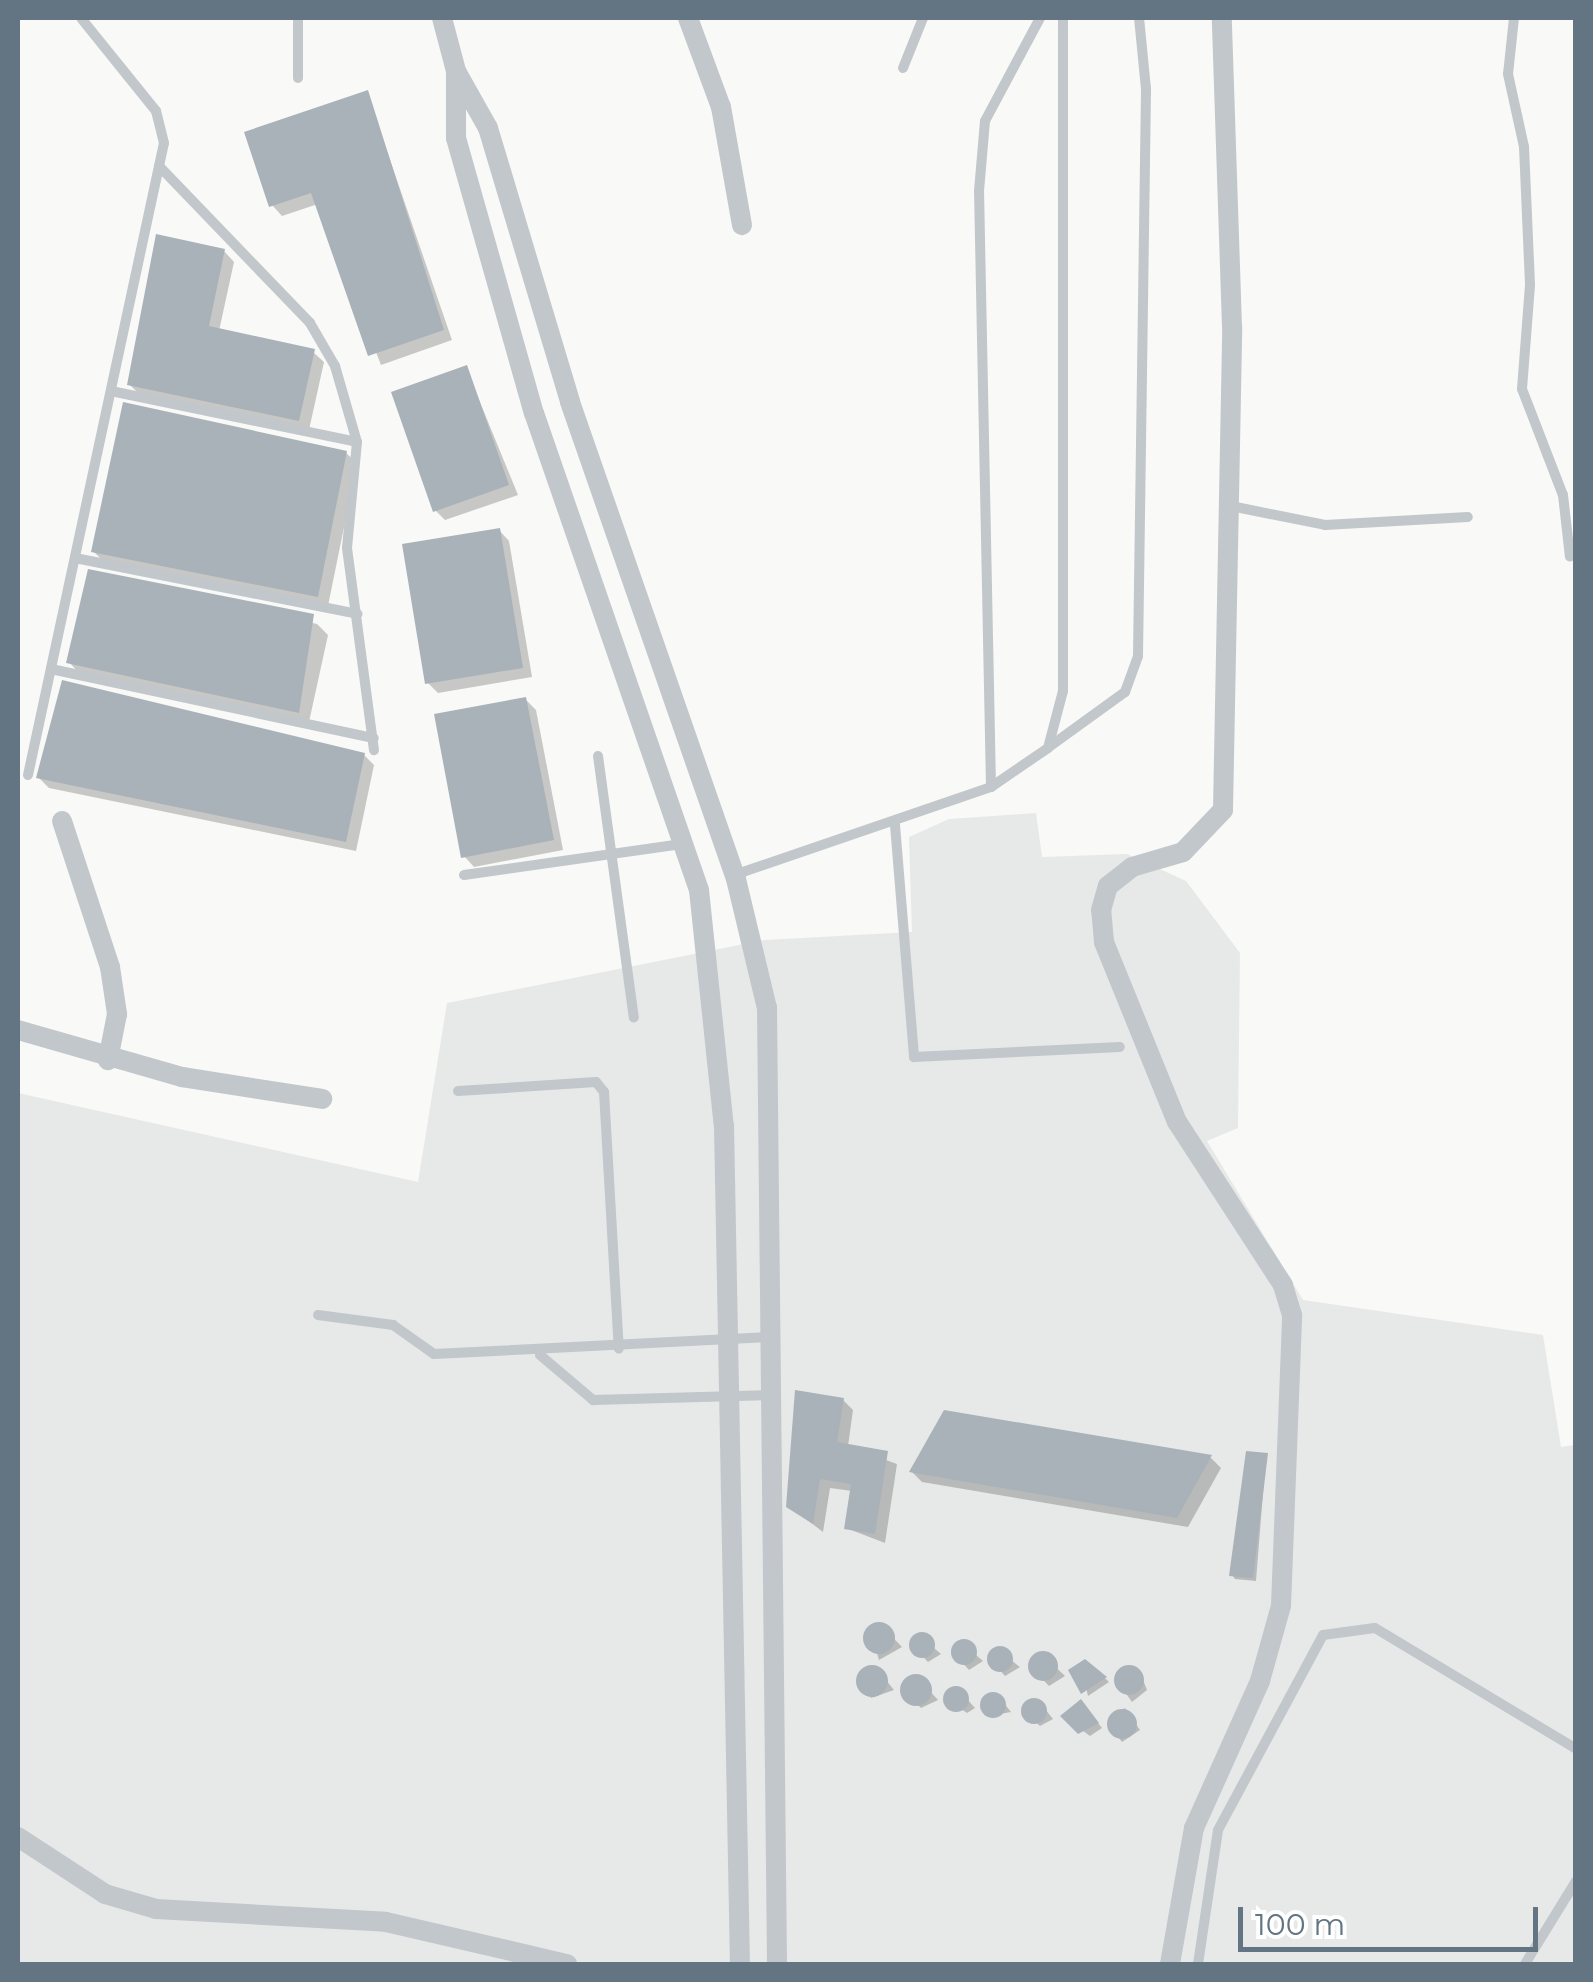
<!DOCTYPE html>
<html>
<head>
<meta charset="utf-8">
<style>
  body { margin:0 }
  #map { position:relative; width:1593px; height:1982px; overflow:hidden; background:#f9f9f7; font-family:Montserrat,sans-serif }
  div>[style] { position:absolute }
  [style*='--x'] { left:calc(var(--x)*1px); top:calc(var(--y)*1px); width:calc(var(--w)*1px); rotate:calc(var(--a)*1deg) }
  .built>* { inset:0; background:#e7e8e8 }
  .shadow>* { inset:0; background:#0003 }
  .building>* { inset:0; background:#a9b2b9 }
  .round { border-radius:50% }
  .lane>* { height:10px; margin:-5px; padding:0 5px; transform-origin:5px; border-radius:5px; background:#c2c7cb }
  .street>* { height:20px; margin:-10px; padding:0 10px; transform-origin:10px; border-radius:10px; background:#c2c7cb }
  span { translate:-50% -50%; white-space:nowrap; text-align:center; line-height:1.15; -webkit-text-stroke:10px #fff; paint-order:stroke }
  .frame { position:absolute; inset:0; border:20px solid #637483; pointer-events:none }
  .scale { position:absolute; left:1238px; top:1907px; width:300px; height:45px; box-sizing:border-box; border:5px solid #637483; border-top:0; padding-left:12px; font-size:30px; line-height:35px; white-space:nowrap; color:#637483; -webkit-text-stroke:8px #fff; paint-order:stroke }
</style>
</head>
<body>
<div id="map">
  <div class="built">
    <i style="clip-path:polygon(1036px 813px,1042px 857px,1127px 854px,1186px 881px,1240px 953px,1238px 1128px,1207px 1141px,1303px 1300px,1543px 1335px,1561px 1447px,1575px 1445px,1575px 1964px,18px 1964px,18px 1093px,418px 1182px,447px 1003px,764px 940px,912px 932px,909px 837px,949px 819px)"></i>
  </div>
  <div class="shadow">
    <i style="clip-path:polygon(367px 93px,452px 340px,381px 365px,318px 204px,282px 216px,272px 205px)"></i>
    <i style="clip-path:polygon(224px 251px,234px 262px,219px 331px,313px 352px,324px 362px,309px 430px,140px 395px,129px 384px)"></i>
    <i style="clip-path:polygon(466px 368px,518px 495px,445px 520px,435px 510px)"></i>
    <i style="clip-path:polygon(346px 453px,357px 463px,328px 606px,104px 562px,94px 552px)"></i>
    <i style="clip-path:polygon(499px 530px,509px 541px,532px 677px,438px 693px,428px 683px)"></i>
    <i style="clip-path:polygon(90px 572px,317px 624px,328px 635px,309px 722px,79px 673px,69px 662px)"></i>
    <i style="clip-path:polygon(63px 683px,364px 755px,374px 765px,356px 851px,49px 788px,39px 778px)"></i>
    <i style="clip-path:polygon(525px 699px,536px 710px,563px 850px,474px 867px,464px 856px)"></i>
    <i style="clip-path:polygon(843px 1400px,853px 1410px,848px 1446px,897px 1464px,885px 1543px,846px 1528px,852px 1491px,830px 1488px,823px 1532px,789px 1506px)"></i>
    <i style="clip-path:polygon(946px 1412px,1211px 1458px,1221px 1468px,1188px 1527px,922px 1482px,912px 1472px)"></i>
    <i style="clip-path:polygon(1266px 1455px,1256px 1581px,1235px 1579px,1232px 1575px)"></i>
    <i style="clip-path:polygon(882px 1626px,902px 1647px,879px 1660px,870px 1629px)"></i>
    <i style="clip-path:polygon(920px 1636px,941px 1654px,928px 1662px,910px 1643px)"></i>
    <i style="clip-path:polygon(962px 1643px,983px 1661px,969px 1670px,951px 1650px)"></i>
    <i style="clip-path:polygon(998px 1649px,1016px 1664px,1020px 1667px,1005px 1676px,987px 1656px)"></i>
    <i style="clip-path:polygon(1042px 1654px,1065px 1676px,1049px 1686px,1028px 1664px)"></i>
    <i style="clip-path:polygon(1080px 1663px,1106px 1679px,1109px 1682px,1088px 1696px)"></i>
    <i style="clip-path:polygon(874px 1665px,894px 1690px,871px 1698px,860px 1678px)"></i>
    <i style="clip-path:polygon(1140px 1672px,1147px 1690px,1132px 1702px,1115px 1678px)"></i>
    <i style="clip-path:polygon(918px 1678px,938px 1700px,921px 1708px,901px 1688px)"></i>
    <i style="clip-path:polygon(957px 1688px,975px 1708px,967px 1713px,944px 1697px)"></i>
    <i style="clip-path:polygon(1000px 1698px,1011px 1712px,990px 1716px,981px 1704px)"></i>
    <i style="clip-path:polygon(1038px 1700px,1053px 1719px,1040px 1726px,1022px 1710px)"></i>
    <i style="clip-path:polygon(1085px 1706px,1102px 1728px,1090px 1736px,1068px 1720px)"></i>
    <i style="clip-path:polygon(1125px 1708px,1140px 1730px,1122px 1742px,1107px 1723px)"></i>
  </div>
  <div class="building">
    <i style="clip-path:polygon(368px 90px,444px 330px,368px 356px,311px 193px,269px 207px,244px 132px)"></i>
    <i style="clip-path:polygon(156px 234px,225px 249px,209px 326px,315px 349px,299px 421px,127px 385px)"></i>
    <i style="clip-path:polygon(467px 365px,509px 485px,433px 512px,391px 392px)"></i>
    <i style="clip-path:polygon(123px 402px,347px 451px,318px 597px,91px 552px)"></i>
    <i style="clip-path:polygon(500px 528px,523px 668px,425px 684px,402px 544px)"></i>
    <i style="clip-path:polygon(88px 569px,314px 614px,299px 713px,66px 663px)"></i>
    <i style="clip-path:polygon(62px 680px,365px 753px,346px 842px,36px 778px)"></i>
    <i style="clip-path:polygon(526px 697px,554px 840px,461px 858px,434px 714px)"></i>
    <i style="clip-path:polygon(795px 1390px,844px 1398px,837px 1442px,888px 1451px,875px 1534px,844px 1529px,851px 1484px,820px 1479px,813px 1524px,786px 1507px)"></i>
    <i style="clip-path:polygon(944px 1410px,1212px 1455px,1177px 1518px,909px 1472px)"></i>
    <i style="clip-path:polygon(1246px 1451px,1268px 1453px,1253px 1578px,1229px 1576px)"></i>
    <i class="round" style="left:863px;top:1622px;width:32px;height:32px"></i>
    <i class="round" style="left:909px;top:1632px;width:26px;height:26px"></i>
    <i class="round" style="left:951px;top:1639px;width:26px;height:26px"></i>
    <i class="round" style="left:987px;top:1646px;width:26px;height:26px"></i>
    <i class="round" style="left:1028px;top:1651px;width:30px;height:30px"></i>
    <i style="clip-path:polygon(1085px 1659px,1107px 1677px,1081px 1694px,1068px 1670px)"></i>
    <i class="round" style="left:1114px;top:1665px;width:30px;height:30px"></i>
    <i class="round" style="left:856px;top:1665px;width:32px;height:32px"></i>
    <i class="round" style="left:900px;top:1674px;width:32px;height:32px"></i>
    <i class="round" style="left:943px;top:1686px;width:26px;height:26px"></i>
    <i class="round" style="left:980px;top:1692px;width:26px;height:26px"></i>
    <i class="round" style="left:1021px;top:1698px;width:26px;height:26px"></i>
    <i style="clip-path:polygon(1081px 1699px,1099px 1723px,1078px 1734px,1060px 1716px)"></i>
    <i class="round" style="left:1107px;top:1709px;width:30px;height:30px"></i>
  </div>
  <div class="lane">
    <i style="--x:298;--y:18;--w:60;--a:90"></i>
    <i style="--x:1514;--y:18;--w:56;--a:96.1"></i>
    <i style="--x:1508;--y:74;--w:75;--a:77.6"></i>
    <i style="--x:1524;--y:147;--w:138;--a:87.5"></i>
    <i style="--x:1530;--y:285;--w:104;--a:94.4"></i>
    <i style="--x:1522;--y:389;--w:114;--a:68.9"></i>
    <i style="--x:1563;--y:495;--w:62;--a:83.6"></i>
    <i style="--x:903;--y:68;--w:54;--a:-68.2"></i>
    <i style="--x:159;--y:166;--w:218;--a:46.1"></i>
    <i style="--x:310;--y:323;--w:50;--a:59.8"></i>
    <i style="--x:335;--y:366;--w:79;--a:73.9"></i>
    <i style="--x:357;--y:442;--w:106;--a:95.4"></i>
    <i style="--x:347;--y:548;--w:204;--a:82.4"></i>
    <i style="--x:111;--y:391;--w:251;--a:11.7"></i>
    <i style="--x:1226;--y:505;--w:101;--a:11.4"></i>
    <i style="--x:1325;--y:525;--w:143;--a:-3.2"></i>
    <i style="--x:75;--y:558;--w:288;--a:11.2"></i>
    <i style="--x:51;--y:669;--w:330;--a:12.1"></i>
    <i style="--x:1049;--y:747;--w:94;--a:-35.9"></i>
    <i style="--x:1125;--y:692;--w:38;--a:-70"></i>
    <i style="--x:1138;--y:656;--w:567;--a:-89.19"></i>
    <i style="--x:1146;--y:89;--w:71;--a:-95.6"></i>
    <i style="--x:598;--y:756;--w:264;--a:82.2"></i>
    <i style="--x:28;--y:775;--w:646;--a:-77.86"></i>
    <i style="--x:164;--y:143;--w:33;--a:-104"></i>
    <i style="--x:156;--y:111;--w:119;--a:-128.9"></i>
    <i style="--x:991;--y:787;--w:596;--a:-91.15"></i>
    <i style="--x:979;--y:191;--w:70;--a:-85.1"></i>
    <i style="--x:985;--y:121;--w:117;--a:-61.9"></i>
    <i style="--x:895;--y:825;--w:233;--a:85.3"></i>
    <i style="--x:914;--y:1057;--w:206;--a:-2.8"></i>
    <i style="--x:464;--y:875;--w:220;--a:-8.1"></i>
    <i style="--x:734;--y:875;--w:272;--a:-18.9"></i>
    <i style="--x:991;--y:787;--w:69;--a:-34.4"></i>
    <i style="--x:1048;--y:748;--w:59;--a:-75.3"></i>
    <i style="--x:1063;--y:691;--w:673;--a:-90"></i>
    <i style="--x:458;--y:1091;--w:138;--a:-3.7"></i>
    <i style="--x:596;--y:1082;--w:13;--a:51"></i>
    <i style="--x:604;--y:1092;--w:257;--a:86.7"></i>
    <i style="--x:318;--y:1315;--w:76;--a:7.6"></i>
    <i style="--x:393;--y:1325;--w:50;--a:35.3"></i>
    <i style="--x:434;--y:1354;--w:337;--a:-2.9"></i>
    <i style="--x:540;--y:1355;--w:70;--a:40.3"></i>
    <i style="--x:593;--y:1400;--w:178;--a:-1.6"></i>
    <i style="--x:1198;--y:1964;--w:135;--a:-81.5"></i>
    <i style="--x:1218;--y:1830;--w:221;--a:-61.7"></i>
    <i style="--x:1323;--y:1635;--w:52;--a:-7.7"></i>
    <i style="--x:1375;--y:1628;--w:235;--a:31"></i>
    <i style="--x:1525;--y:1964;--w:97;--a:-58.4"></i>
  </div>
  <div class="street">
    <i style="--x:442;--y:18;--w:55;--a:75.2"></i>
    <i style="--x:456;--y:71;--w:67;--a:90"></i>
    <i style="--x:456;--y:138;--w:286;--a:74.2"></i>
    <i style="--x:534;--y:413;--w:505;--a:70.92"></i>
    <i style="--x:699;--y:890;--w:237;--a:84"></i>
    <i style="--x:724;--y:1126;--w:838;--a:88.91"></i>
    <i style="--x:688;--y:18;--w:95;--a:69.7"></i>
    <i style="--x:721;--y:107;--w:120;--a:79.9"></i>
    <i style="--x:457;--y:73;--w:63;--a:60.6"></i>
    <i style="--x:488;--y:128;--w:286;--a:73.3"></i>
    <i style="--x:570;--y:402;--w:505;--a:70.81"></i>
    <i style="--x:736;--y:879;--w:133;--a:76.5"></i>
    <i style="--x:767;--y:1008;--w:956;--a:89.4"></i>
    <i style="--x:62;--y:821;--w:154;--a:71.8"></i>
    <i style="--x:110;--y:967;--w:48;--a:81.5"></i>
    <i style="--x:117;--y:1014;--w:47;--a:101.1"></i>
    <i style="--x:18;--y:1030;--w:171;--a:16"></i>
    <i style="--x:182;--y:1077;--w:142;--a:8.9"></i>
    <i style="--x:18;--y:1837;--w:104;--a:33.2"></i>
    <i style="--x:105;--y:1894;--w:53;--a:16.4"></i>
    <i style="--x:156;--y:1909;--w:230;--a:3.2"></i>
    <i style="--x:386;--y:1922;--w:186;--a:13.1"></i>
    <i style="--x:1170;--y:1964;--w:138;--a:-80"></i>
    <i style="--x:1194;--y:1828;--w:161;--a:-65.8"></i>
    <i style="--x:1260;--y:1681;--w:78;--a:-74.4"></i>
    <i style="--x:1281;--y:1606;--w:291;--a:-87.8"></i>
    <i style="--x:1292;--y:1315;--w:31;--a:-107"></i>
    <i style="--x:1283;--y:1285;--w:194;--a:-123"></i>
    <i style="--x:1177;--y:1122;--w:194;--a:-112.1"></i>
    <i style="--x:1104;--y:942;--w:32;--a:-95"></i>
    <i style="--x:1101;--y:910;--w:25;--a:-74"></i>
    <i style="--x:1108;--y:886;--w:31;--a:-38"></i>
    <i style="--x:1132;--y:867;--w:53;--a:-16.4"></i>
    <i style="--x:1183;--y:852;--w:58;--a:-46.4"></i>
    <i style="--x:1223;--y:810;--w:483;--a:-88.9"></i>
    <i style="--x:1232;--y:327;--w:309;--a:-91.9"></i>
  </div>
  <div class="frame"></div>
  <div class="scale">100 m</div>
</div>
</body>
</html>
